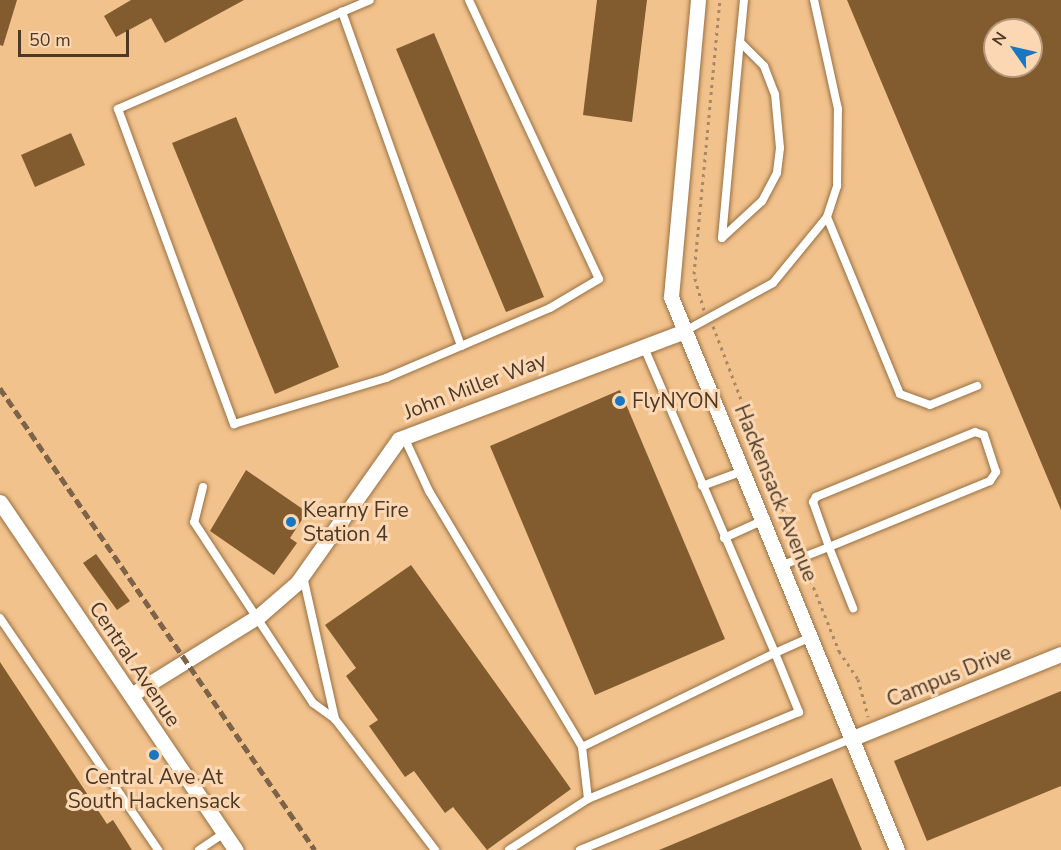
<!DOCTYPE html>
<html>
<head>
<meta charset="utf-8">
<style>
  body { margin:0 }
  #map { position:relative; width:1061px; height:850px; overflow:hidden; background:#f4c99a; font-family:"Nunito Sans",sans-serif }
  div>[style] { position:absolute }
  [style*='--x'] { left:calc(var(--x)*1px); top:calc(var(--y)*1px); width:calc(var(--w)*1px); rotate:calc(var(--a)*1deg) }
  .built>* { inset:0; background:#f2c28c }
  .building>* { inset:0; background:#825c2f }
  .path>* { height:3px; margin-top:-1.5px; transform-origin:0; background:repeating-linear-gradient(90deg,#a88866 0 3px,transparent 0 7.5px) }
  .roads { filter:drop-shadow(0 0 2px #977043) drop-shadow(0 0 2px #977043) }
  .service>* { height:8px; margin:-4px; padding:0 4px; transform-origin:4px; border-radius:4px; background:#fff }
  .minor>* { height:15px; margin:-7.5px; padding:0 7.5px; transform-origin:7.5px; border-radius:7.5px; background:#fff }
  .rail>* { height:4.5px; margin-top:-2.25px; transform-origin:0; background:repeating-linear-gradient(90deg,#7d6348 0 9px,transparent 0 13.5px) }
  .dots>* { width:16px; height:16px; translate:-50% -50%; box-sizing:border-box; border:3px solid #fbd8b3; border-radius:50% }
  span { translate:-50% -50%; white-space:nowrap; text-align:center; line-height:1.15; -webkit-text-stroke:6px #fbd8b3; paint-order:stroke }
  .street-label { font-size:21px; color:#4b3926 }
  .poi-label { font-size:21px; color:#4b3926 }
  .left { translate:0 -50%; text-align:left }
  .north { position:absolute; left:983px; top:18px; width:60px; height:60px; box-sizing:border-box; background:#fbd8b3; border:2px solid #b5987b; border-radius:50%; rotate:304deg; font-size:16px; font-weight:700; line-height:24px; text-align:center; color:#4b3926 }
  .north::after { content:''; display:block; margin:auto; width:21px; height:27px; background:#1777c3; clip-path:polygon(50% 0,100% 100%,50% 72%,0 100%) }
  .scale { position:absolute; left:18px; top:30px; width:111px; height:27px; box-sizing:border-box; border:3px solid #4b3926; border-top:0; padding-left:8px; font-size:18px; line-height:21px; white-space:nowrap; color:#4b3926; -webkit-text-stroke:4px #fbd8b3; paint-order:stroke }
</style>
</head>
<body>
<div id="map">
  <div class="built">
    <i style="clip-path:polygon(evenodd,0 0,1061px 0,1061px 850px,0 850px,0 0,995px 30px,1031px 30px,1031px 66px,995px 66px,995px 30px)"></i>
  </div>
  <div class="building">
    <i style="clip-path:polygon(0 0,17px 0,3px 46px,0 45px)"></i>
    <i style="clip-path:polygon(131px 0,244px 0,165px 43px,151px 18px,116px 37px,104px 16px)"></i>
    <i style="clip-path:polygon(597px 0,647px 0,632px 122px,583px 115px)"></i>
    <i style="clip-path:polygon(evenodd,847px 0,1061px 0,1061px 510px,847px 0,995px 30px,1031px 30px,1031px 66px,995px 66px,995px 30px)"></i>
    <i style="clip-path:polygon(434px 33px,544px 297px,506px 312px,396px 49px)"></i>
    <i style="clip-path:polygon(236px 117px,339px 367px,275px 394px,172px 143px)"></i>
    <i style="clip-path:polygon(71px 133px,85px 165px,35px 187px,21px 155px)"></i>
    <i style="clip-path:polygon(620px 390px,725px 639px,595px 695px,490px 446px)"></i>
    <i style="clip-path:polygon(246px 470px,307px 512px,290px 538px,297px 543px,274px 575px,210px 531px)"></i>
    <i style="clip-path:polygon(96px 554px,130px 601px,117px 610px,83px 563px)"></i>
    <i style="clip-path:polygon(411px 565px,571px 789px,487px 850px,453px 807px,445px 813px,414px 771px,405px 777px,369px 726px,378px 720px,346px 676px,356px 668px,325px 625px)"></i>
    <i style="clip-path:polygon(0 662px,107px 824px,113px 820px,132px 850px,0 850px)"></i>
    <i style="clip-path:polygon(1061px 691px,1061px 786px,927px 841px,894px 761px)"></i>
    <i style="clip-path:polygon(832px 778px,862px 850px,659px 850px)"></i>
  </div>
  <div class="path">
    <i style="--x:704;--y:310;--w:37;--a:-106"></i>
    <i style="--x:694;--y:274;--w:275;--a:-84.6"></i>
    <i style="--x:713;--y:326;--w:239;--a:69.1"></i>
    <i style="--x:805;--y:566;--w:92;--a:68.2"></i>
    <i style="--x:839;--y:651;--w:34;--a:56"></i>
    <i style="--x:858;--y:679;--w:39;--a:75"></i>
  </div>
  <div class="roads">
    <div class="service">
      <i style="--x:342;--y:12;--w:30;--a:-23"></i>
      <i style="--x:740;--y:42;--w:34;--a:45"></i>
      <i style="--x:764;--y:66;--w:30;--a:69"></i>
      <i style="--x:775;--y:94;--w:54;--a:84.7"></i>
      <i style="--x:780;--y:148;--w:25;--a:97"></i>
      <i style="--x:777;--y:173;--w:32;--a:118"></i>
      <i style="--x:762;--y:201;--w:54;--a:137.2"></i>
      <i style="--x:722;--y:238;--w:197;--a:-84.8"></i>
      <i style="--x:740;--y:42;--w:42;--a:-84.6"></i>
      <i style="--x:827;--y:217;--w:191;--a:67.6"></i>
      <i style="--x:900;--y:394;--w:32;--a:20"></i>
      <i style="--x:930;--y:405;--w:51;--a:-22"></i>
      <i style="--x:685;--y:331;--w:100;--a:-28.6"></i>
      <i style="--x:773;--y:283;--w:85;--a:-50.7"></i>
      <i style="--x:827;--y:217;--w:33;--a:-72"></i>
      <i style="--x:837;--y:186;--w:77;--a:-89.3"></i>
      <i style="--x:838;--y:109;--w:112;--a:-102.4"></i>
      <i style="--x:643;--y:345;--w:335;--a:66.8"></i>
      <i style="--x:775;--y:653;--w:39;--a:-24"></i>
      <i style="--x:461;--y:346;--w:355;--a:-109.6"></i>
      <i style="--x:342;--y:12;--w:244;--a:156.6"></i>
      <i style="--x:118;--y:109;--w:336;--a:69.8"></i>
      <i style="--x:234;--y:424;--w:159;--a:-16.8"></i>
      <i style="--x:386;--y:378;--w:82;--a:-23.1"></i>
      <i style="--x:461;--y:346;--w:97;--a:-23.1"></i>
      <i style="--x:550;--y:308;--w:57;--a:-30.6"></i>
      <i style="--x:599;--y:279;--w:308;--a:-115"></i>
      <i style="--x:404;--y:437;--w:60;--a:65.2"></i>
      <i style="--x:429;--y:491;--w:298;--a:59.1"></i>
      <i style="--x:582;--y:747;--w:52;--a:83.4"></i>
      <i style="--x:588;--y:799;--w:94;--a:147.2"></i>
      <i style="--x:702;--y:486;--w:44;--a:-20.1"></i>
      <i style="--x:203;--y:487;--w:36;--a:104"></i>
      <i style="--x:194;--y:522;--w:217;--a:56.7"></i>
      <i style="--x:313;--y:703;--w:27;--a:36"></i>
      <i style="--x:724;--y:538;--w:44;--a:-24.2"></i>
      <i style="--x:783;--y:565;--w:49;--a:-21.4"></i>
      <i style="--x:829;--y:547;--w:174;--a:-22.3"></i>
      <i style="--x:990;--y:481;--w:11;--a:-56"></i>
      <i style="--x:996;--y:472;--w:39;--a:-108"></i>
      <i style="--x:984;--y:435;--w:9;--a:-162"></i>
      <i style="--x:975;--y:432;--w:172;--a:157.8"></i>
      <i style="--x:816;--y:497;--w:6;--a:121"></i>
      <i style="--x:813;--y:502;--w:48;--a:70.4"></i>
      <i style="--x:829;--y:547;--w:66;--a:68.5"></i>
      <i style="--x:303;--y:576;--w:147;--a:77.4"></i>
      <i style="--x:335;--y:719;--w:165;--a:52.6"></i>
      <i style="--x:0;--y:618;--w:281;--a:55.7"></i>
      <i style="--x:582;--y:747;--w:215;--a:-26"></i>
      <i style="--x:775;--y:653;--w:64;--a:67.9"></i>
      <i style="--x:799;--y:712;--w:228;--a:157.6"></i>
      <i style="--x:199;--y:850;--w:30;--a:-34"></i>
      <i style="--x:580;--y:850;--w:295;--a:-22.3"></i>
    </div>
    <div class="minor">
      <i style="--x:698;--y:0;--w:298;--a:95.2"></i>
      <i style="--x:671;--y:297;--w:597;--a:67.77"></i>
      <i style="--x:0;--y:502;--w:420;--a:55.9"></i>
      <i style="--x:131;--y:695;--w:152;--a:-31.8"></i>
      <i style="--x:260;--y:615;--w:49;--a:-40.9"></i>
      <i style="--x:297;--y:583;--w:176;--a:-54.7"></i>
      <i style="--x:399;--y:439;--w:306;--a:-20.7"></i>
      <i style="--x:853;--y:738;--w:224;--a:-22"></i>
    </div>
  </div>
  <div class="rail">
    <i style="--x:0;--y:388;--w:559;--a:55.71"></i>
  </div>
  <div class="dots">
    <i style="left:620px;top:401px;background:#1777c3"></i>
    <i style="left:291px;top:522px;background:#1777c3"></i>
    <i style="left:154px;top:755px;background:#1777c3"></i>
  </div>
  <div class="street-label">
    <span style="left:475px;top:386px;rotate:-21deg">John Miller Way</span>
    <span style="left:776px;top:493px;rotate:68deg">Hackensack Avenue</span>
    <span style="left:135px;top:664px;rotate:56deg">Central Avenue</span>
    <span style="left:949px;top:676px;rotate:-22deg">Campus Drive</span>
  </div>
  <div class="poi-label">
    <span class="left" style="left:632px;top:401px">FlyNYON</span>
    <span class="left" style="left:303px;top:522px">Kearny Fire<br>Station 4</span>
    <span style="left:154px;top:789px">Central Ave At<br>South Hackensack</span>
  </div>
  <div class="north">N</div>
  <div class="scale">50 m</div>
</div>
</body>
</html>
